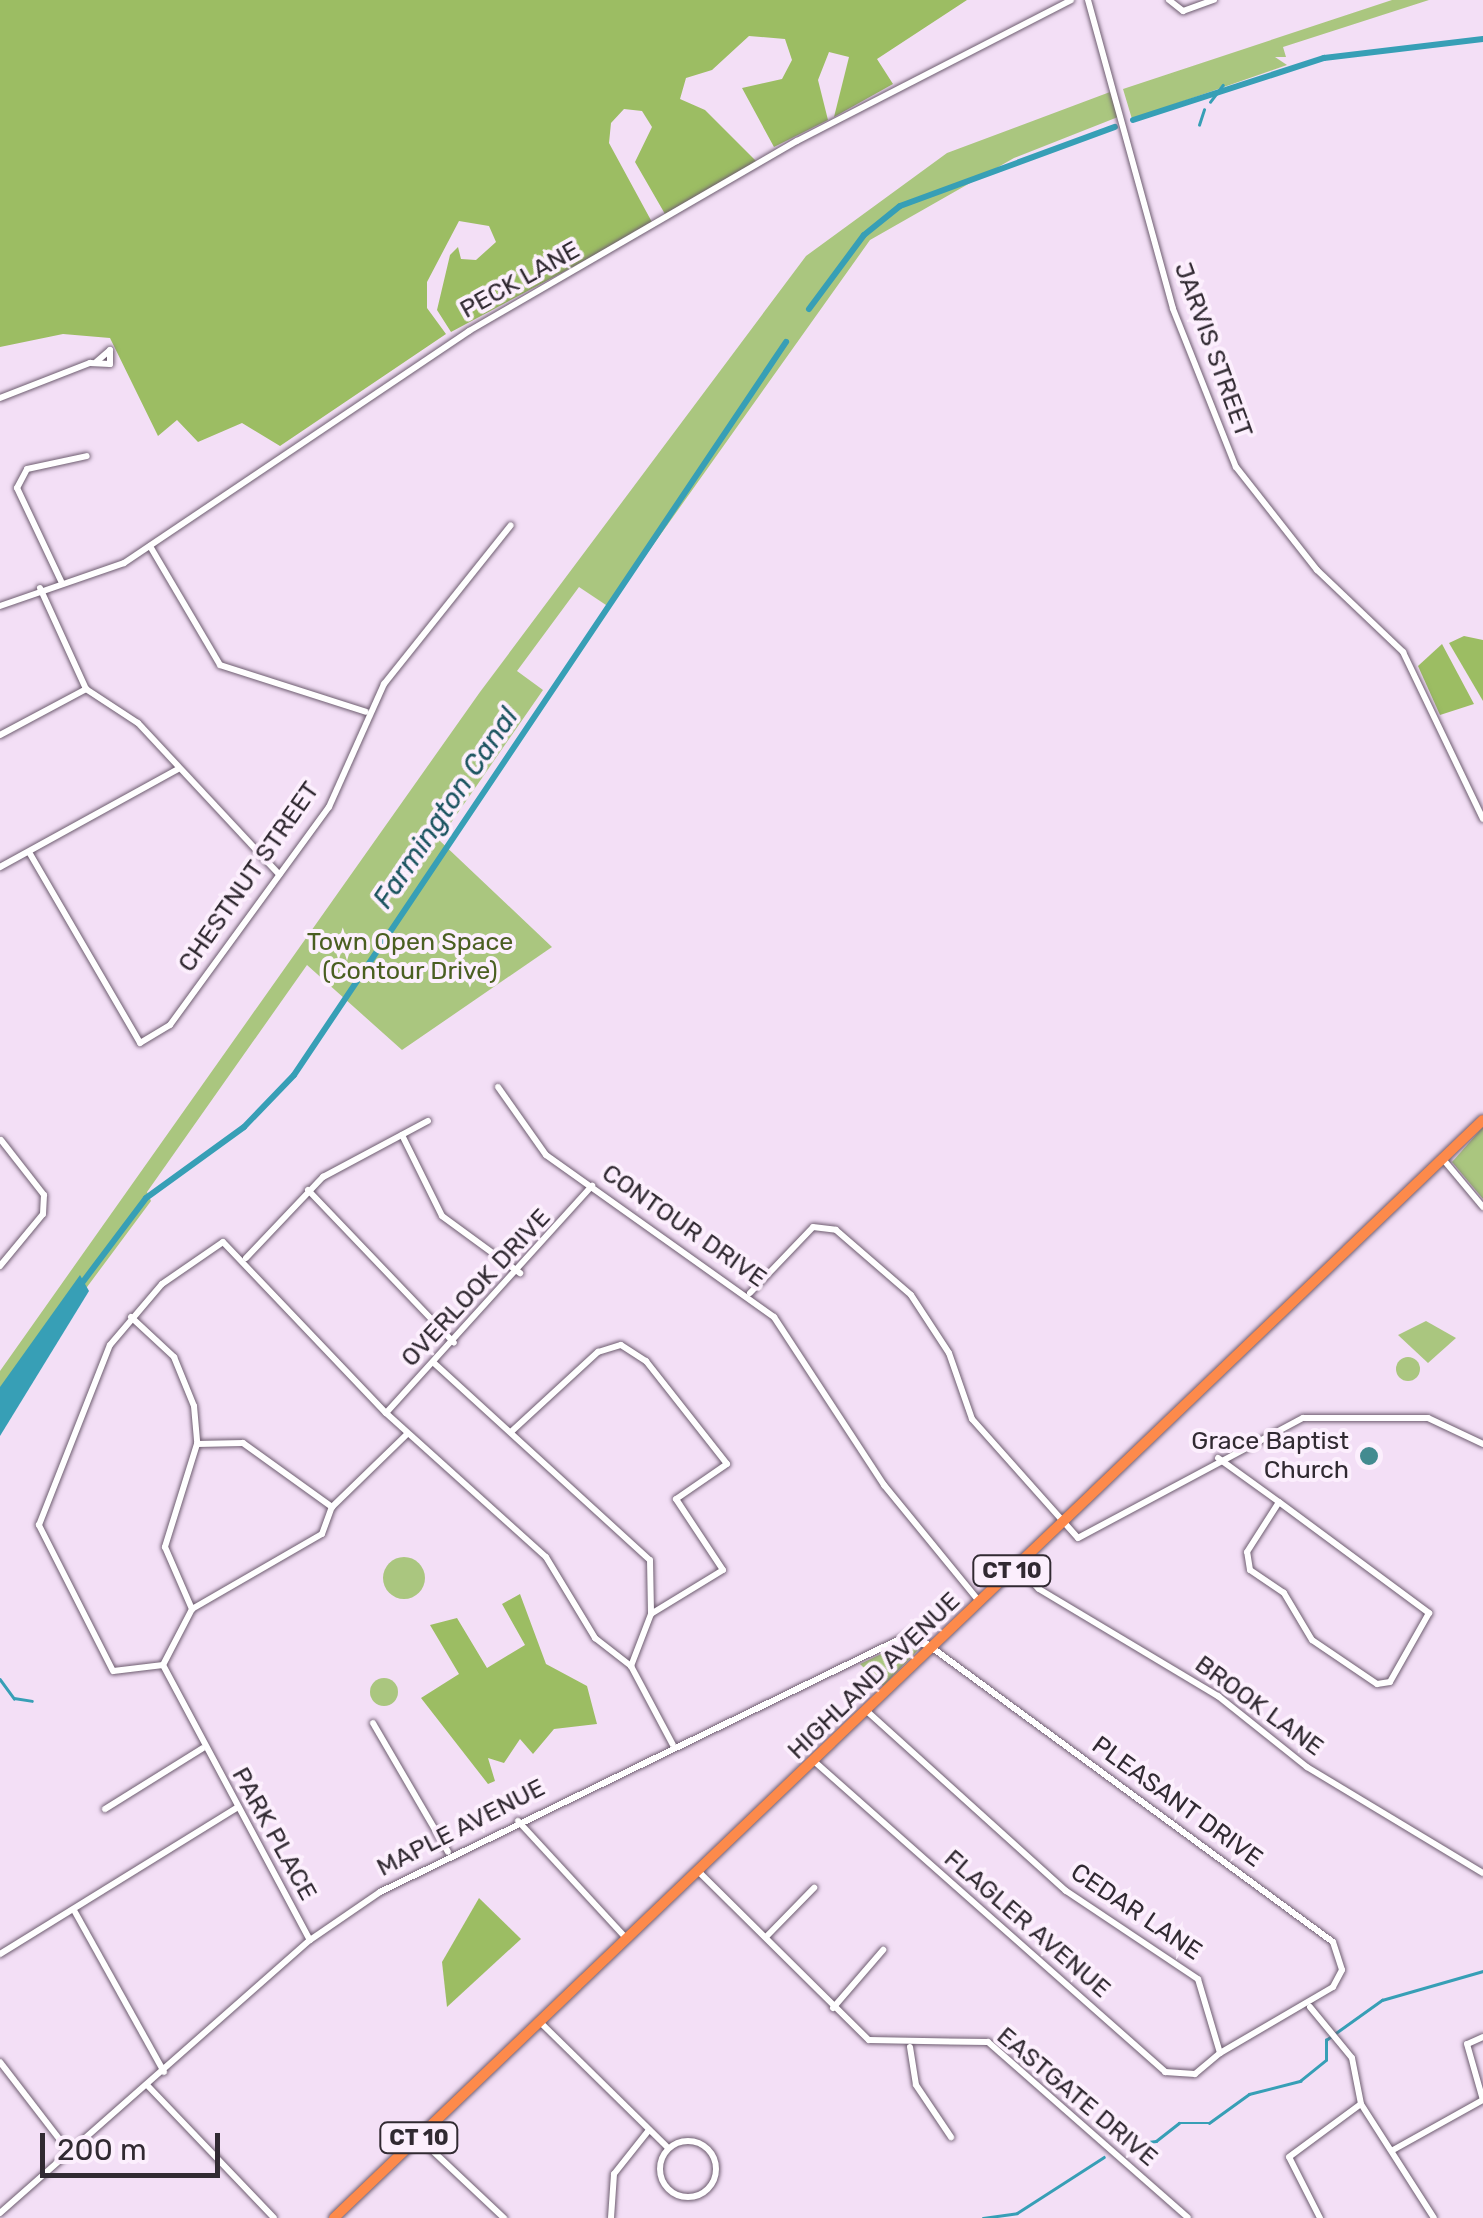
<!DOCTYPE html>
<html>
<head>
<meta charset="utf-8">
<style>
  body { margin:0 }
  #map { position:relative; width:1483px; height:2218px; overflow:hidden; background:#f3dff6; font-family:Rubik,sans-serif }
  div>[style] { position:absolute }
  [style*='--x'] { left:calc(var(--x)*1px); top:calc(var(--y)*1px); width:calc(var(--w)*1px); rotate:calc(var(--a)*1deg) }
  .green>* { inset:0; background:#aac67f }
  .round { border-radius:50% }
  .forest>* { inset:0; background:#9cbd63 }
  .water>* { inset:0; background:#379fb6 }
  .stream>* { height:2.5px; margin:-1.25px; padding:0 1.25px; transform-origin:1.25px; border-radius:1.25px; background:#379fb6 }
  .canal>* { height:6px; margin:-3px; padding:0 3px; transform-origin:3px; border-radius:3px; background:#379fb6 }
  .roads { filter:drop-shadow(0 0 2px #6e5d70) drop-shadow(0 0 2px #6e5d70) }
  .minor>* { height:6px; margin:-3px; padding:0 3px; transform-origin:3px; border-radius:3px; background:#fff }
  .minor>.ring { margin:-3px; padding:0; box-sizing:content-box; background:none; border:6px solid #fff; border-radius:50% }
  .highway>* { height:10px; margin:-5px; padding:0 5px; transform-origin:5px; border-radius:5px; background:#fd8a4b }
  .dots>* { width:28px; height:28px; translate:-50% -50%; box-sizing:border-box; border:5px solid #fceffd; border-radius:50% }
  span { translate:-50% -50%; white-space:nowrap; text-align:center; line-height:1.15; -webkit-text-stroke:8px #fceffd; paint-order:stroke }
  .shield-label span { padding:2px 8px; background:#fceffd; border:2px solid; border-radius:8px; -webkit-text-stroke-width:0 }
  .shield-label { font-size:22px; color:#312a32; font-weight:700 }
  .street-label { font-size:25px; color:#312a32 }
  .park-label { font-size:25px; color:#4a5f21 }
  .poi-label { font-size:25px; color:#312a32 }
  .right { translate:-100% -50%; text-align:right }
  .water-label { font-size:28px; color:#1b5460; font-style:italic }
  .scale { position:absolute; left:40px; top:2133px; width:180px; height:45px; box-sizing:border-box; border:5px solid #312a32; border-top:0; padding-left:12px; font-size:30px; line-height:35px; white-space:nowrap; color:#312a32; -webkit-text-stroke:8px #fceffd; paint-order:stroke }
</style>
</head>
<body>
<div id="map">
  <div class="green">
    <i style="clip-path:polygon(1392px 0,1429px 0,1283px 47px,1286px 57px,1275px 57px,1287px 65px,1132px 119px,1123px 89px)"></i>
    <i style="clip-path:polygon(1110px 92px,1118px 117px,1014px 158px,870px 240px,609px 607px,579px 587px,517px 671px,543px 690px,439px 840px,552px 947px,402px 1050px,307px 965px,147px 1192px,151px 1201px,0 1404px,0 1371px,480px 692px,806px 256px,947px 153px)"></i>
    <i style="clip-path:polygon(1483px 1127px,1483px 1199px,1452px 1162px)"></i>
    <i style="clip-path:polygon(1426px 1321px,1456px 1338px,1428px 1363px,1398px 1335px)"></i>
    <i class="round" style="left:1396px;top:1357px;width:24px;height:24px"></i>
    <i class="round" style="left:383px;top:1557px;width:42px;height:42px"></i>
    <i style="clip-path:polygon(898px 1646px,919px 1649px,883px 1686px,860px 1664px)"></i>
    <i class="round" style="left:370px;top:1678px;width:28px;height:28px"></i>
  </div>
  <div class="forest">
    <i style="clip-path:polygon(0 0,967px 0,877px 59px,893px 84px,834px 117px,849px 57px,829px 52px,818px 80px,828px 120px,774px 147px,742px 88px,782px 79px,792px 60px,785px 39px,749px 36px,712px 70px,686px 78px,680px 99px,705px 110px,757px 162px,665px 214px,635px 162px,652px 127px,642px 111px,624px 109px,611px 123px,609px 143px,653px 224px,451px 332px,437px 310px,450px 255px,458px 247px,461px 259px,476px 260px,496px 242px,489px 226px,459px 221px,427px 282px,427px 308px,446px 334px,280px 446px,242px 423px,198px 442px,177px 420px,158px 436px,110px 338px,63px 334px,0 347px)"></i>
    <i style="clip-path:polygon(1464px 636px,1483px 640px,1483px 701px,1449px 643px)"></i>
    <i style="clip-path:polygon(1442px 644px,1474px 704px,1440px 715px,1418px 666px)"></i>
    <i style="clip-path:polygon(520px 1594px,546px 1664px,587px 1686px,597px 1724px,554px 1729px,533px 1754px,520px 1739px,504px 1763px,488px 1758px,495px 1781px,488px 1784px,421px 1698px,459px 1674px,430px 1625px,457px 1618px,487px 1668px,525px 1645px,502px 1604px)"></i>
    <i style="clip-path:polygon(479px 1898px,521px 1939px,447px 2007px,442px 1962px)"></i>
  </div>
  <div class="water">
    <i style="clip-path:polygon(80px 1275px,89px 1291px,0 1436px,0 1387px)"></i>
  </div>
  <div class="stream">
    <i style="--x:1210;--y:102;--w:21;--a:-53"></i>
    <i style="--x:1199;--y:125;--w:16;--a:-72"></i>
    <i style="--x:0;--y:1679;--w:24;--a:54"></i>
    <i style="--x:14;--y:1698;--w:18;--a:9"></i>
    <i style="--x:1124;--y:2145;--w:32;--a:-7"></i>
    <i style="--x:1156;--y:2141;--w:29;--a:-38"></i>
    <i style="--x:1179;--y:2123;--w:30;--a:0"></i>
    <i style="--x:1209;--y:2123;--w:49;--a:-35.9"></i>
    <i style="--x:1249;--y:2094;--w:53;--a:-14.3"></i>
    <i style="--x:1300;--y:2081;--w:33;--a:-39"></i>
    <i style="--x:1326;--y:2060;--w:20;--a:-90"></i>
    <i style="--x:1326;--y:2040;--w:69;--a:-35.5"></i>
    <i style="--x:1382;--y:2000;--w:105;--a:-16"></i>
    <i style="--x:983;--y:2218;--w:34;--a:-8"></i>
    <i style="--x:1017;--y:2213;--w:103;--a:-32.8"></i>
  </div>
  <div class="canal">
    <i style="--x:1133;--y:120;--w:201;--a:-18"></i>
    <i style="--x:1324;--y:58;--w:160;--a:-6.8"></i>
    <i style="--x:809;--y:309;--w:92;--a:-53.4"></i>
    <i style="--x:864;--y:235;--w:46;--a:-38.9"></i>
    <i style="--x:900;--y:206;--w:229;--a:-20.2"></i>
    <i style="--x:82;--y:1283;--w:106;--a:-53"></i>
    <i style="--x:146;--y:1198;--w:121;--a:-35.9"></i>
    <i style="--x:244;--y:1127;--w:72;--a:-46.1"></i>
    <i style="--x:294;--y:1075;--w:883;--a:-56.13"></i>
  </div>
  <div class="roads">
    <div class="minor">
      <i style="--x:1088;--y:0;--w:320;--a:74.6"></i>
      <i style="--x:1173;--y:309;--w:170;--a:68.3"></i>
      <i style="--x:1236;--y:467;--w:131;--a:51.8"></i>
      <i style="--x:1317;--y:570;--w:119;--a:43.6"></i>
      <i style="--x:1403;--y:652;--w:185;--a:64.4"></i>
      <i style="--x:1169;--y:0;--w:18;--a:38"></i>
      <i style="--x:1183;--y:11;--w:33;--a:-20"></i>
      <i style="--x:0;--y:398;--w:97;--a:-21.3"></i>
      <i style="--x:90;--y:363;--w:20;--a:3"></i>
      <i style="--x:110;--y:364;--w:14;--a:-90"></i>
      <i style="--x:110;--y:350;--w:18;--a:139"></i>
      <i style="--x:150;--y:546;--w:138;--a:59.5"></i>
      <i style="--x:220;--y:665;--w:153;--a:17.8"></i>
      <i style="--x:61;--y:581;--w:103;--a:-115.3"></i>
      <i style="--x:17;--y:488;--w:21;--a:-62"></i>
      <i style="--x:27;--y:469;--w:61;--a:-12.2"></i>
      <i style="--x:40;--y:588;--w:111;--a:65.5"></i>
      <i style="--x:86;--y:689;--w:62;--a:33.2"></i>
      <i style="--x:138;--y:723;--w:207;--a:47"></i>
      <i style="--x:0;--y:606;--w:131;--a:-19.1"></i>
      <i style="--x:124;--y:563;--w:416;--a:-33.9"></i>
      <i style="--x:469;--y:331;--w:379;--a:-30.1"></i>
      <i style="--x:797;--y:141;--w:308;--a:-27.2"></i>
      <i style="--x:0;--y:735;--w:98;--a:-28.1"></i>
      <i style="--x:29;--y:852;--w:221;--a:59.8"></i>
      <i style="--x:140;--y:1043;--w:35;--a:-31"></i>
      <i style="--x:170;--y:1025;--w:270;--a:-53.9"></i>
      <i style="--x:329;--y:807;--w:135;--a:-65.9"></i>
      <i style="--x:384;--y:684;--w:203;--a:-51.4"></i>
      <i style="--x:0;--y:867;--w:203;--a:-28.8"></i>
      <i style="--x:498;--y:1087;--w:83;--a:54.8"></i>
      <i style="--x:546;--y:1155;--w:280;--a:35.4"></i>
      <i style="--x:774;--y:1317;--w:201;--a:56.8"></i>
      <i style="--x:884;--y:1485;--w:150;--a:50.7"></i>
      <i style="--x:402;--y:1135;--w:90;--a:63.7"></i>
      <i style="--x:442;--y:1216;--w:97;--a:36.2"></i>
      <i style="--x:1442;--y:1158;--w:64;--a:50.1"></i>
      <i style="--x:308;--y:1190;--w:211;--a:46.3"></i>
      <i style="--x:246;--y:1258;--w:112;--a:-46.5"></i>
      <i style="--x:323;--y:1177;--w:119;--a:-28.1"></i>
      <i style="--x:0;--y:1266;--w:67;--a:-50.4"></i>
      <i style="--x:43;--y:1214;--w:19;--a:-87"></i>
      <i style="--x:44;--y:1195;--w:70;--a:-128"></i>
      <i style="--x:750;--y:1293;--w:91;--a:-46.3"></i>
      <i style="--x:813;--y:1227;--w:23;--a:7"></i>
      <i style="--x:836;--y:1230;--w:99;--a:40.9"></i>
      <i style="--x:911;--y:1295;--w:69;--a:56.8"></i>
      <i style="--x:949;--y:1353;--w:70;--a:70.8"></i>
      <i style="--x:972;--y:1419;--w:159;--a:48.3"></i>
      <i style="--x:1078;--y:1538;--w:255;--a:-28.1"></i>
      <i style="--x:1303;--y:1418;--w:125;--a:0"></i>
      <i style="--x:1428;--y:1418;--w:61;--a:25.3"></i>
      <i style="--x:131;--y:1317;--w:59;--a:42.9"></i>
      <i style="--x:174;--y:1357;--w:53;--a:67.8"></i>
      <i style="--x:194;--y:1406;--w:38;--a:85"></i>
      <i style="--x:197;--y:1444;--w:108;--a:107.3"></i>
      <i style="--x:165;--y:1547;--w:68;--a:66.5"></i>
      <i style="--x:434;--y:1363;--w:292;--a:42.4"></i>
      <i style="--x:650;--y:1560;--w:54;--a:88.9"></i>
      <i style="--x:651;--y:1614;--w:56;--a:111"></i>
      <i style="--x:386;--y:1413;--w:307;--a:-47.8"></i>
      <i style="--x:512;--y:1431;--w:117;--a:-42.6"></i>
      <i style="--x:598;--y:1352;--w:24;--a:-17"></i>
      <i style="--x:621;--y:1345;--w:30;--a:33"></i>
      <i style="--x:646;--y:1361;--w:131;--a:51.8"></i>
      <i style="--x:727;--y:1464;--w:62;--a:145.5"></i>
      <i style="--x:676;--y:1499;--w:85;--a:56.5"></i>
      <i style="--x:723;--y:1570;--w:84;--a:148.6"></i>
      <i style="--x:197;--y:1444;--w:46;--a:-1.2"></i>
      <i style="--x:243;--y:1443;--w:110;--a:35.7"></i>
      <i style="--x:1218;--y:1458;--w:75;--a:35.8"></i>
      <i style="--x:1279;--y:1502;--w:187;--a:36.5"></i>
      <i style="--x:1429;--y:1613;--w:79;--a:119.5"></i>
      <i style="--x:1390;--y:1682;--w:13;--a:171"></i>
      <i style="--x:1377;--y:1684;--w:78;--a:-145.9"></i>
      <i style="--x:1312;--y:1640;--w:55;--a:-120.8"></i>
      <i style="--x:1284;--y:1593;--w:41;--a:-145.9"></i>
      <i style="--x:1250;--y:1570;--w:18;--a:-99"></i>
      <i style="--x:1247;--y:1552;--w:59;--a:-57.4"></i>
      <i style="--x:332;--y:1507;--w:105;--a:-44.2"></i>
      <i style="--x:1017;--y:1567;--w:31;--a:45"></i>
      <i style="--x:1039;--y:1589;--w:209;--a:30.9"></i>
      <i style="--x:1218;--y:1696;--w:114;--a:38.6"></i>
      <i style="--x:1307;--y:1767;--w:205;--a:31.1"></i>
      <i style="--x:902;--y:1640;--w:33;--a:11"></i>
      <i style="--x:163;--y:1665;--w:50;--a:173.2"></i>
      <i style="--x:113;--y:1671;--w:164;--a:-116.9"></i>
      <i style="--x:39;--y:1525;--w:193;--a:-68.5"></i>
      <i style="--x:110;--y:1345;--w:80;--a:-49.6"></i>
      <i style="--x:162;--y:1284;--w:74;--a:-34.5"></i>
      <i style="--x:223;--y:1242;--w:236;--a:46.4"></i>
      <i style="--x:386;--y:1413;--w:215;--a:42"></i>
      <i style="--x:546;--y:1557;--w:95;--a:58.8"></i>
      <i style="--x:595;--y:1638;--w:46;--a:37.9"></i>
      <i style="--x:631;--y:1666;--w:89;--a:62"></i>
      <i style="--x:163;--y:1665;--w:312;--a:61.9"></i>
      <i style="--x:163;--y:1665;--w:63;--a:-62.6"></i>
      <i style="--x:192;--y:1609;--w:150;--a:-30"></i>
      <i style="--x:322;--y:1534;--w:29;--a:-70"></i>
      <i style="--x:373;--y:1723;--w:149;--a:59.8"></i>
      <i style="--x:815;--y:1762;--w:468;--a:41.5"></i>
      <i style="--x:1165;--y:2072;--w:30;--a:4"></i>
      <i style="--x:1195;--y:2074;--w:33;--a:-40"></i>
      <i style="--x:105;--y:1809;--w:115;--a:-31.9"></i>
      <i style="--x:518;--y:1821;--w:159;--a:47.3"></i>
      <i style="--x:699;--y:1872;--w:239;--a:44.7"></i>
      <i style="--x:869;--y:2040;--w:119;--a:1"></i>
      <i style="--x:988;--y:2042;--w:266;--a:41.3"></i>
      <i style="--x:75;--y:1912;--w:183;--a:60.9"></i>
      <i style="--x:766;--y:1937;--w:69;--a:-45.6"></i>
      <i style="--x:0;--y:1954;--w:278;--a:-31.7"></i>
      <i style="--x:1310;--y:2007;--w:66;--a:50.5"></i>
      <i style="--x:1352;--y:2058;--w:47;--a:78.9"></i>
      <i style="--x:1361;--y:2104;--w:135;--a:57.4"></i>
      <i style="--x:833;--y:2008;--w:77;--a:-49.2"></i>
      <i style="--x:542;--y:2024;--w:177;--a:44.5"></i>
      <i style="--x:1483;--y:2037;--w:17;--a:156"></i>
      <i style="--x:1467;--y:2044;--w:58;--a:74.1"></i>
      <i style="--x:910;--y:2047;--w:38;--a:81"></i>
      <i style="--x:916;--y:2085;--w:63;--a:56.1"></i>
      <i style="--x:0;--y:2062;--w:115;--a:52.4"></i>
      <i style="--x:148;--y:2086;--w:182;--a:46.3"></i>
      <i style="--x:419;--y:2138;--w:117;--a:43.3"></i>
      <i class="ring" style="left:660px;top:2141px;width:50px;height:50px"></i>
      <i style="--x:1393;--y:2150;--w:103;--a:-29.1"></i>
      <i style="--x:0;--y:2213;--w:413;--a:-41.4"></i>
      <i style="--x:310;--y:1940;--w:85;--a:-34.4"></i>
      <i style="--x:380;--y:1892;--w:592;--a:-25.96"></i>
      <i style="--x:912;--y:1633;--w:522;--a:36.28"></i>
      <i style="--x:1333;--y:1942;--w:29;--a:72"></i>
      <i style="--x:1342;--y:1970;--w:19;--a:118"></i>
      <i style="--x:1333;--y:1987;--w:131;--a:149.7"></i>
      <i style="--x:1220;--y:2053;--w:77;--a:-106.6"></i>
      <i style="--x:1198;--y:1979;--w:159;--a:-146.3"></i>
      <i style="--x:1066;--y:1891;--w:270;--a:-137.9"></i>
      <i style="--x:611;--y:2218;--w:44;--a:-86.1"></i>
      <i style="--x:614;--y:2174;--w:56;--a:-51.5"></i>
      <i style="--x:1320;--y:2218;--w:68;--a:-116.9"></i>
      <i style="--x:1289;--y:2157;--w:89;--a:-36.4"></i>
    </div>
    <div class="highway">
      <i style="--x:334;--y:2218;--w:1589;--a:-43.7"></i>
    </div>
  </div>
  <div class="dots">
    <i style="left:1369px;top:1456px;background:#438b90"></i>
  </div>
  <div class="shield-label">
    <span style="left:1012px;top:1571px">CT 10</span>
    <span style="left:419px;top:2138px">CT 10</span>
  </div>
  <div class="street-label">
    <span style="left:520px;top:280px;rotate:-29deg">PECK LANE</span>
    <span style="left:1213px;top:350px;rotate:70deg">JARVIS STREET</span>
    <span style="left:249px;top:877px;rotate:-55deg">CHESTNUT STREET</span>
    <span style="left:684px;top:1226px;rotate:35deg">CONTOUR DRIVE</span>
    <span style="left:476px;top:1288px;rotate:-47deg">OVERLOOK DRIVE</span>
    <span style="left:874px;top:1676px;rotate:-44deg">HIGHLAND AVENUE</span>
    <span style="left:1259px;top:1706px;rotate:36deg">BROOK LANE</span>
    <span style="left:1177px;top:1802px;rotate:36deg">PLEASANT DRIVE</span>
    <span style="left:461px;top:1828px;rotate:-27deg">MAPLE AVENUE</span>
    <span style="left:274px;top:1834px;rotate:61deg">PARK PLACE</span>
    <span style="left:1136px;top:1912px;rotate:34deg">CEDAR LANE</span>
    <span style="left:1027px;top:1924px;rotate:41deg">FLAGLER AVENUE</span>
    <span style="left:1077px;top:2097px;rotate:40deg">EASTGATE DRIVE</span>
  </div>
  <div class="park-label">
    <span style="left:410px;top:957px">Town Open Space<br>(Contour Drive)</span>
  </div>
  <div class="poi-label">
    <span class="right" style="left:1349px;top:1456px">Grace Baptist<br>Church</span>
  </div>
  <div class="water-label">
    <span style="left:446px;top:808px;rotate:-56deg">Farmington Canal</span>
  </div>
  <div class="scale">200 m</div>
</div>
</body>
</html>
